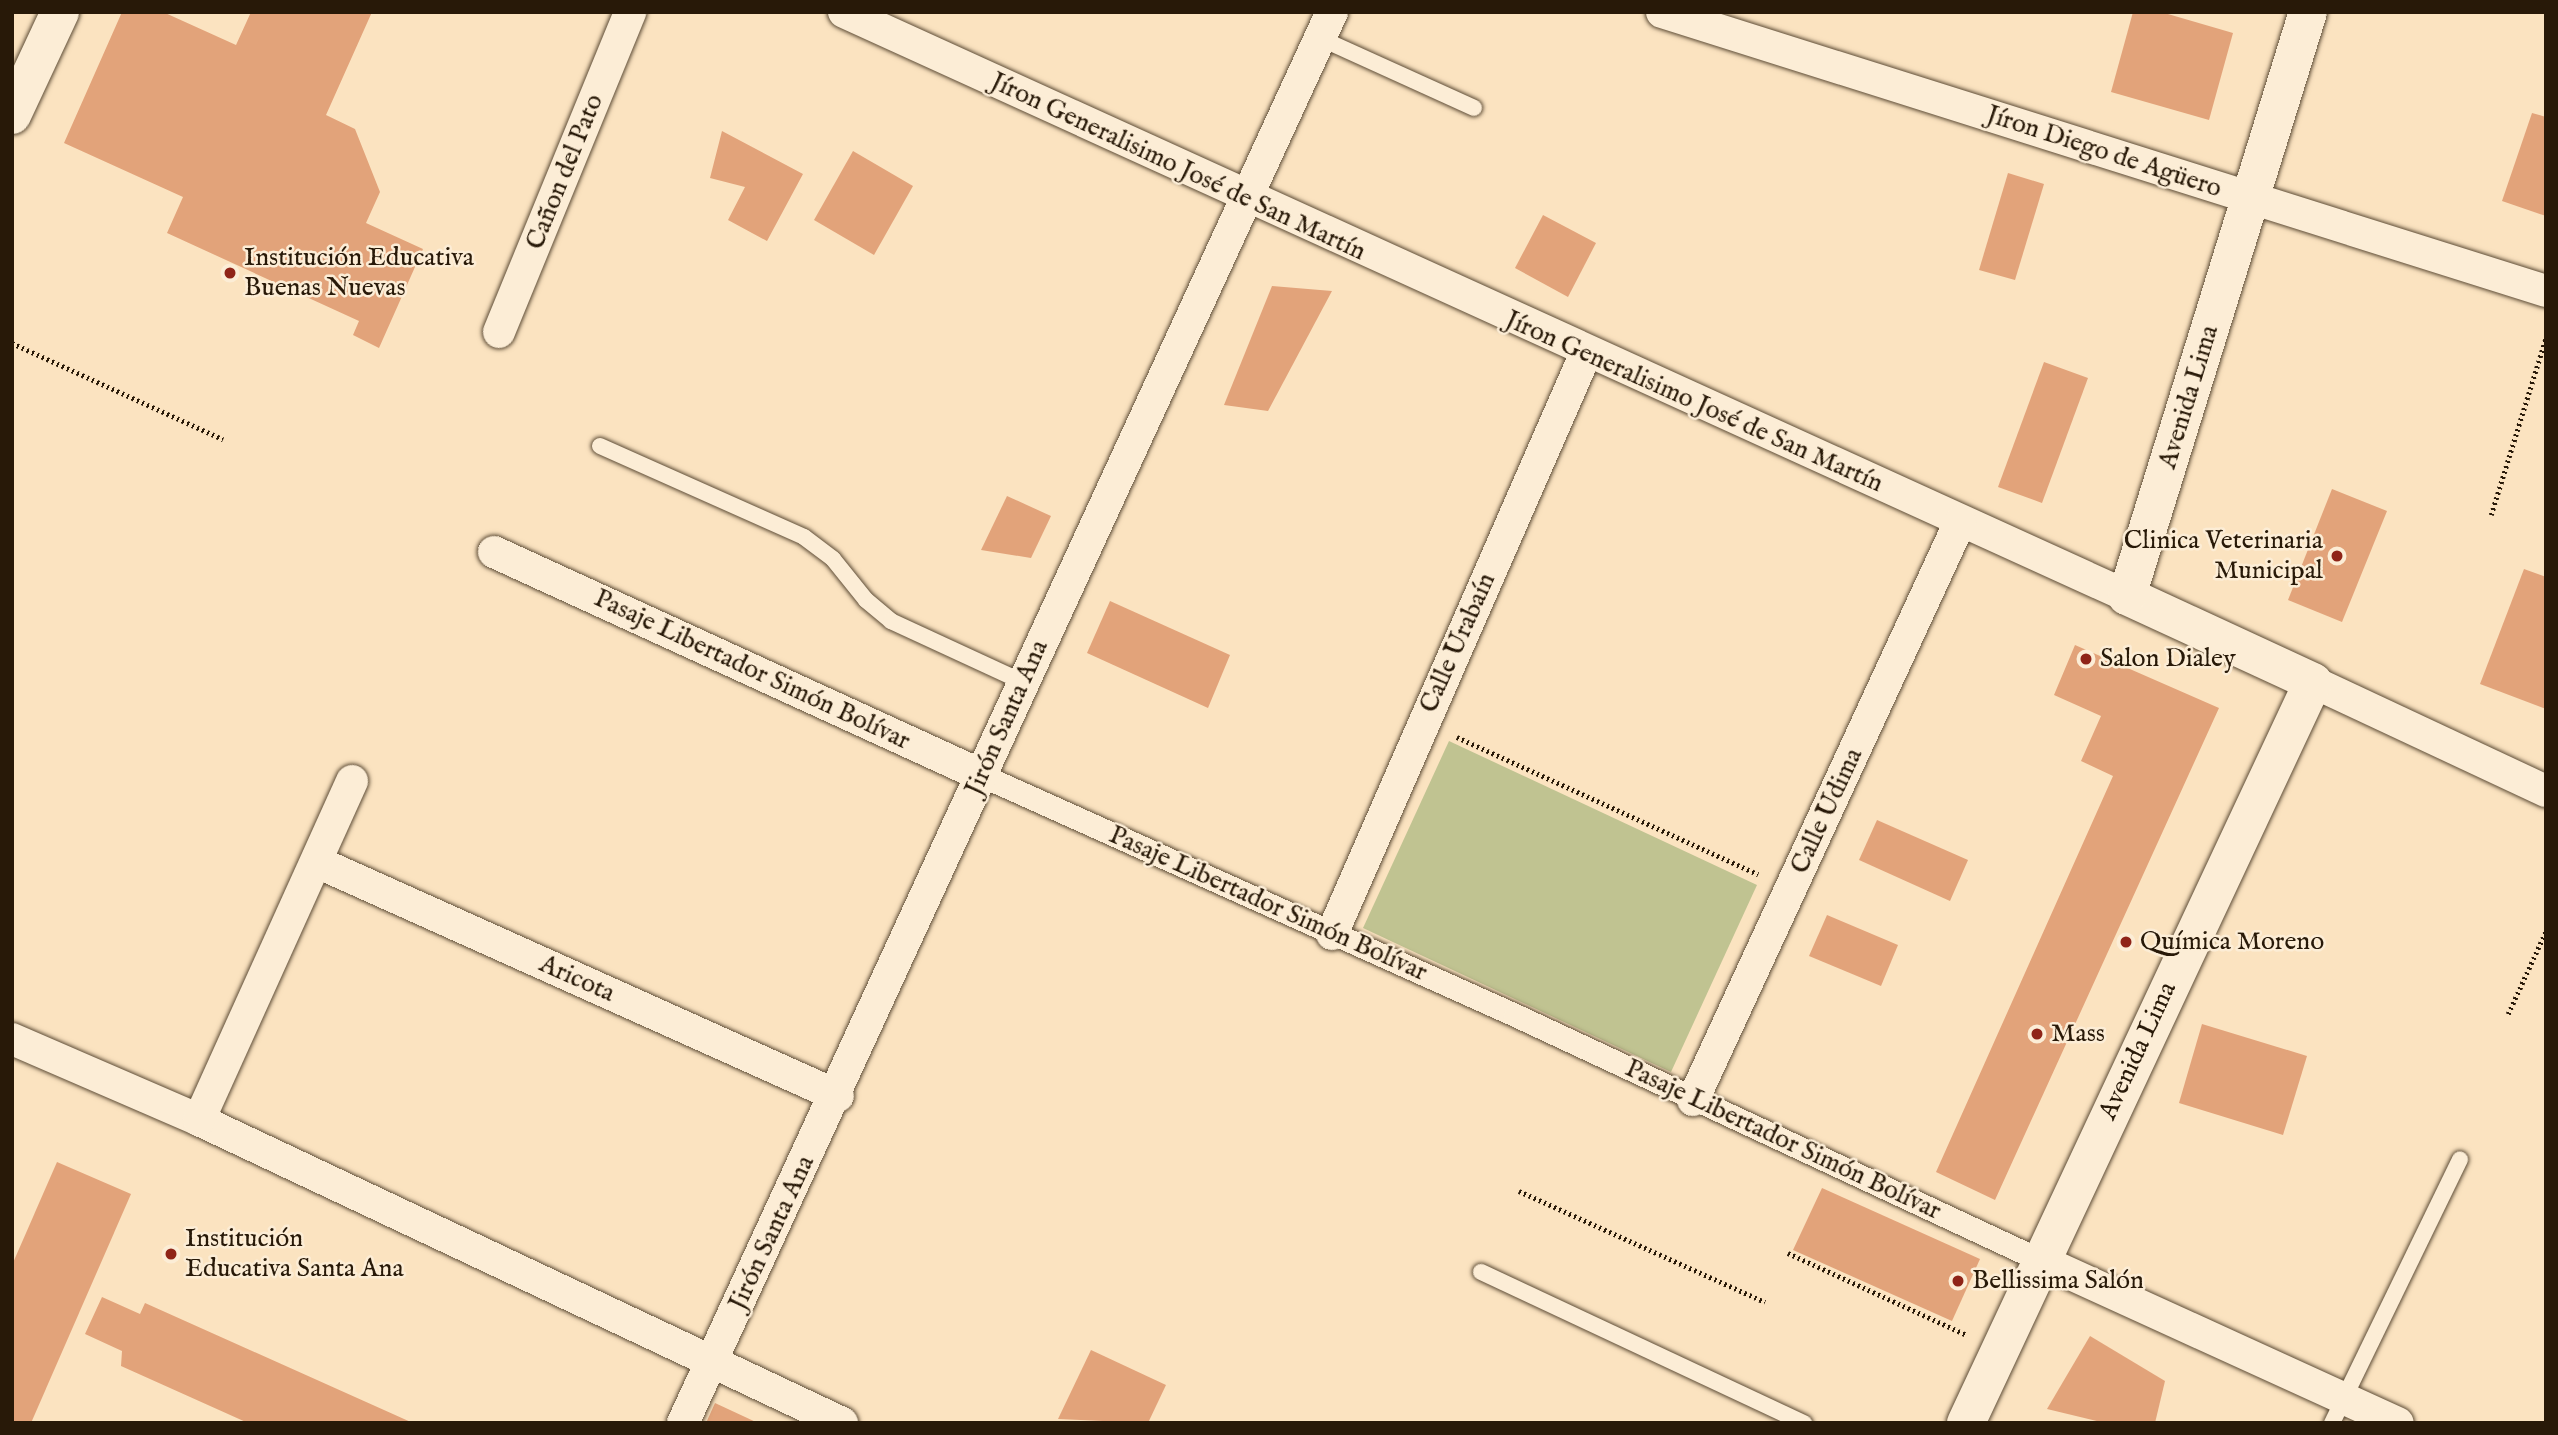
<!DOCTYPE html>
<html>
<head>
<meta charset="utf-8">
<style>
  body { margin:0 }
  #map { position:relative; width:2558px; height:1435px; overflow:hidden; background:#fbe3c0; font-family:"IM FELL English",serif }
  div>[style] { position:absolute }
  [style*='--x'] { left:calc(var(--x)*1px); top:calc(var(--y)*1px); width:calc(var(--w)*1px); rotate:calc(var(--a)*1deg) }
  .green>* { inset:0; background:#c0c391 }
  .building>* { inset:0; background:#e2a37a }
  .path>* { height:4.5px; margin-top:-2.25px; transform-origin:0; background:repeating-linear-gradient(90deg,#281908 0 2px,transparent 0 5.5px) }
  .roads { filter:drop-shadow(0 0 2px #5d4c36) drop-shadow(0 0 2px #5d4c36) }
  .service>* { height:16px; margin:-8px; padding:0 8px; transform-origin:8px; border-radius:8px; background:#fcedd6 }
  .pedestrian>* { height:23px; margin:-11.5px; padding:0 11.5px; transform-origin:11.5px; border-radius:11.5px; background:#fcedd6 }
  .minor>* { height:32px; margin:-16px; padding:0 16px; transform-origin:16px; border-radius:16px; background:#fcedd6 }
  .tertiary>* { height:38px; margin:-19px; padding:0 19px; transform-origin:19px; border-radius:19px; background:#fcedd6 }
  .dots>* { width:19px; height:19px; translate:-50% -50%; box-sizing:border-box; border:4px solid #fcedd6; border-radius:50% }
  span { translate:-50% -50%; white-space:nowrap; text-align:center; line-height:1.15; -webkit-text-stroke:5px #fcedd6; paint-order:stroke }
  .street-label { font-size:26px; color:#281908 }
  .poi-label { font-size:26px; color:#281908 }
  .left { translate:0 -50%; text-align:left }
  .right { translate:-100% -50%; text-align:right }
  .frame { position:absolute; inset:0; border:14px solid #281908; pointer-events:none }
</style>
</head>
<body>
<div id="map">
  <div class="green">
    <i style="clip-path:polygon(1449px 741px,1757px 885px,1671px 1072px,1363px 928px)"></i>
  </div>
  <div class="building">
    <i style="clip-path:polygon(122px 12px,163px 12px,236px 45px,251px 12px,372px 12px,326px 115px,355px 129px,380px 192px,366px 223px,423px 249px,379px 348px,353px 335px,359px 321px,167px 233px,183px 197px,64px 143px)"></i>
    <i style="clip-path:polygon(2133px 12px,2161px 12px,2233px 33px,2209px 120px,2111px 92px)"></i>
    <i style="clip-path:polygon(2532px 113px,2546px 117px,2546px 216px,2502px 201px)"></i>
    <i style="clip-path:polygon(722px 131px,803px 174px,767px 241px,728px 220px,745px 187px,710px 178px)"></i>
    <i style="clip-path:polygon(853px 151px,913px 186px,874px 255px,814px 220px)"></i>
    <i style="clip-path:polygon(2008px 173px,2044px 184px,2015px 280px,1979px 270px)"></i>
    <i style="clip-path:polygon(1543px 215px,1596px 243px,1568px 297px,1515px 268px)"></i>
    <i style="clip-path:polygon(1272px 286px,1332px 291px,1268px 411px,1224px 405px)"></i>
    <i style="clip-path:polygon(2044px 362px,2088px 378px,2042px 503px,1998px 487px)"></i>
    <i style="clip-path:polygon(2332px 489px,2387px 511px,2342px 622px,2288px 600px)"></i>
    <i style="clip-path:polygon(1007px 496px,1051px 516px,1031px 558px,981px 550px)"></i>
    <i style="clip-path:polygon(2524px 569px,2546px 577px,2546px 709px,2480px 684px)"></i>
    <i style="clip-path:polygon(1110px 601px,1230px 655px,1208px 708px,1087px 653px)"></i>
    <i style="clip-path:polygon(2075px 645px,2219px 708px,1995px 1200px,1936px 1172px,2113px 776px,2081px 761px,2101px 716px,2054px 695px)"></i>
    <i style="clip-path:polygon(1877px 820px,1968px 860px,1950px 901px,1859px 860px)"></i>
    <i style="clip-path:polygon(1827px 915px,1898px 945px,1881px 986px,1809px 956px)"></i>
    <i style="clip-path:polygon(2202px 1024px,2307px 1056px,2283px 1135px,2179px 1103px)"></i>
    <i style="clip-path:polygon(57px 1162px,131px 1194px,31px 1423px,12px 1423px,12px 1265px)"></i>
    <i style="clip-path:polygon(1822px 1188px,1980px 1259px,1952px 1321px,1793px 1250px)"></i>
    <i style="clip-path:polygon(102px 1297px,140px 1314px,145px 1303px,413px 1423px,248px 1423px,121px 1366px,122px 1351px,85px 1334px)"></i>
    <i style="clip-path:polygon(2090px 1336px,2165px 1381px,2155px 1423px,2105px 1423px,2047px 1409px)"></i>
    <i style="clip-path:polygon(1091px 1350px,1166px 1385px,1148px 1423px,1058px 1419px)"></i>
    <i style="clip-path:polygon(715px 1403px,758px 1423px,706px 1423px)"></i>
  </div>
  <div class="path">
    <i style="--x:12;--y:343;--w:232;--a:24.5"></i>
    <i style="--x:2491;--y:515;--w:186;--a:-72.8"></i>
    <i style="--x:1457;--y:737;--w:331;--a:24.5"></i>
    <i style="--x:2508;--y:1014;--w:91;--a:-65.4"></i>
    <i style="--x:1519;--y:1191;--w:270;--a:24.3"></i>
    <i style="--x:1788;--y:1253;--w:195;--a:24.6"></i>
  </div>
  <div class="roads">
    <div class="service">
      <i style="--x:1320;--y:38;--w:169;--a:24.4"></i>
      <i style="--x:600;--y:446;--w:223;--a:24"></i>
      <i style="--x:804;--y:537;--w:36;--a:37"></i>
      <i style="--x:833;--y:559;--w:53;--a:51.2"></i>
      <i style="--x:866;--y:600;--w:33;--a:40"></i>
      <i style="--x:891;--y:621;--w:145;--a:24.8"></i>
      <i style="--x:1481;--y:1272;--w:357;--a:25.1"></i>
      <i style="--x:2332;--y:1423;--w:293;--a:-64.1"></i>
    </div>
    <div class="pedestrian">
      <i style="--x:981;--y:775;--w:585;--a:24.2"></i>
      <i style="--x:1515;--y:1015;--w:579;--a:25.02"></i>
    </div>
    <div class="minor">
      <i style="--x:844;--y:12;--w:1410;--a:24.47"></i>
      <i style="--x:1662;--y:12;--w:927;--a:17.52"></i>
      <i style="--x:499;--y:332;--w:346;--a:-67.7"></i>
      <i style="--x:494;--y:552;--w:536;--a:24.6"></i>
      <i style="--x:2313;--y:682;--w:257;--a:25.1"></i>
      <i style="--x:317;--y:862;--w:571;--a:24.19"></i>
      <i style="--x:1332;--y:934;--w:634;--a:-66.39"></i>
      <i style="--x:12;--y:1039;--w:204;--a:23.4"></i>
      <i style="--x:199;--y:1120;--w:711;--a:25.23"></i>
      <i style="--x:1693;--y:1100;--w:637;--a:-65.21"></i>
      <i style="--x:199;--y:1120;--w:372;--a:-65.7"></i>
      <i style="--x:2040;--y:1260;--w:393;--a:24.5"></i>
      <i style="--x:683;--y:1423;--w:1553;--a:-65.3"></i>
    </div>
    <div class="tertiary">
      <i style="--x:12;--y:115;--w:114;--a:-65"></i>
      <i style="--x:1966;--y:1423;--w:818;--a:-64.91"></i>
      <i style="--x:2313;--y:682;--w:205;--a:-155.2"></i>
      <i style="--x:2127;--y:596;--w:611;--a:-72.78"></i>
    </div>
  </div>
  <div class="dots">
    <i style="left:230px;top:273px;background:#8f2418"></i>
    <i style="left:2337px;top:556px;background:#8f2418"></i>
    <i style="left:2086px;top:659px;background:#8f2418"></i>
    <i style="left:2126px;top:942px;background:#8f2418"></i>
    <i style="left:2037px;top:1034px;background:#8f2418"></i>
    <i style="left:171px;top:1254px;background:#8f2418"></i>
    <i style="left:1958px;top:1281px;background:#8f2418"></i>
  </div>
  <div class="street-label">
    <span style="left:2104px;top:152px;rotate:18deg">Jíron Diego de Agüero</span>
    <span style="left:1178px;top:167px;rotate:25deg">Jíron Generalisimo José de San Martín</span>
    <span style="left:565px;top:172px;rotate:-68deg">Cañon del Pato</span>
    <span style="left:2189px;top:397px;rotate:-73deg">Avenida Lima</span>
    <span style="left:1694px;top:402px;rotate:24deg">Jíron Generalisimo José de San Martín</span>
    <span style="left:1458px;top:643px;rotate:-66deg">Calle Urabaín</span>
    <span style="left:752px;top:670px;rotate:25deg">Pasaje Libertador Simón Bolívar</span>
    <span style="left:1007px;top:718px;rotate:-66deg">Jirón Santa Ana</span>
    <span style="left:1827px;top:811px;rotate:-65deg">Calle Udima</span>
    <span style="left:1268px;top:904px;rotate:24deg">Pasaje Libertador Simón Bolívar</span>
    <span style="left:577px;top:979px;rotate:24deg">Aricota</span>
    <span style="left:2138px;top:1051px;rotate:-65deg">Avenida Lima</span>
    <span style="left:1783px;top:1140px;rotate:25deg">Pasaje Libertador Simón Bolívar</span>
    <span style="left:772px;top:1233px;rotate:-65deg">Jirón Santa Ana</span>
  </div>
  <div class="poi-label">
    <span class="left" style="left:244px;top:273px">Institución Educativa<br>Buenas Nuevas</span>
    <span class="right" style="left:2323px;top:556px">Clinica Veterinaria<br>Municipal</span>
    <span class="left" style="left:2100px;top:659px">Salon Dialey</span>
    <span class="left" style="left:2140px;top:942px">Química Moreno</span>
    <span class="left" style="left:2051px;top:1034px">Mass</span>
    <span class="left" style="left:185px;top:1254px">Institución<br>Educativa Santa Ana</span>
    <span class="left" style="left:1972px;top:1281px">Bellissima Salón</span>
  </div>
  <div class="frame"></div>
</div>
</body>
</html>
